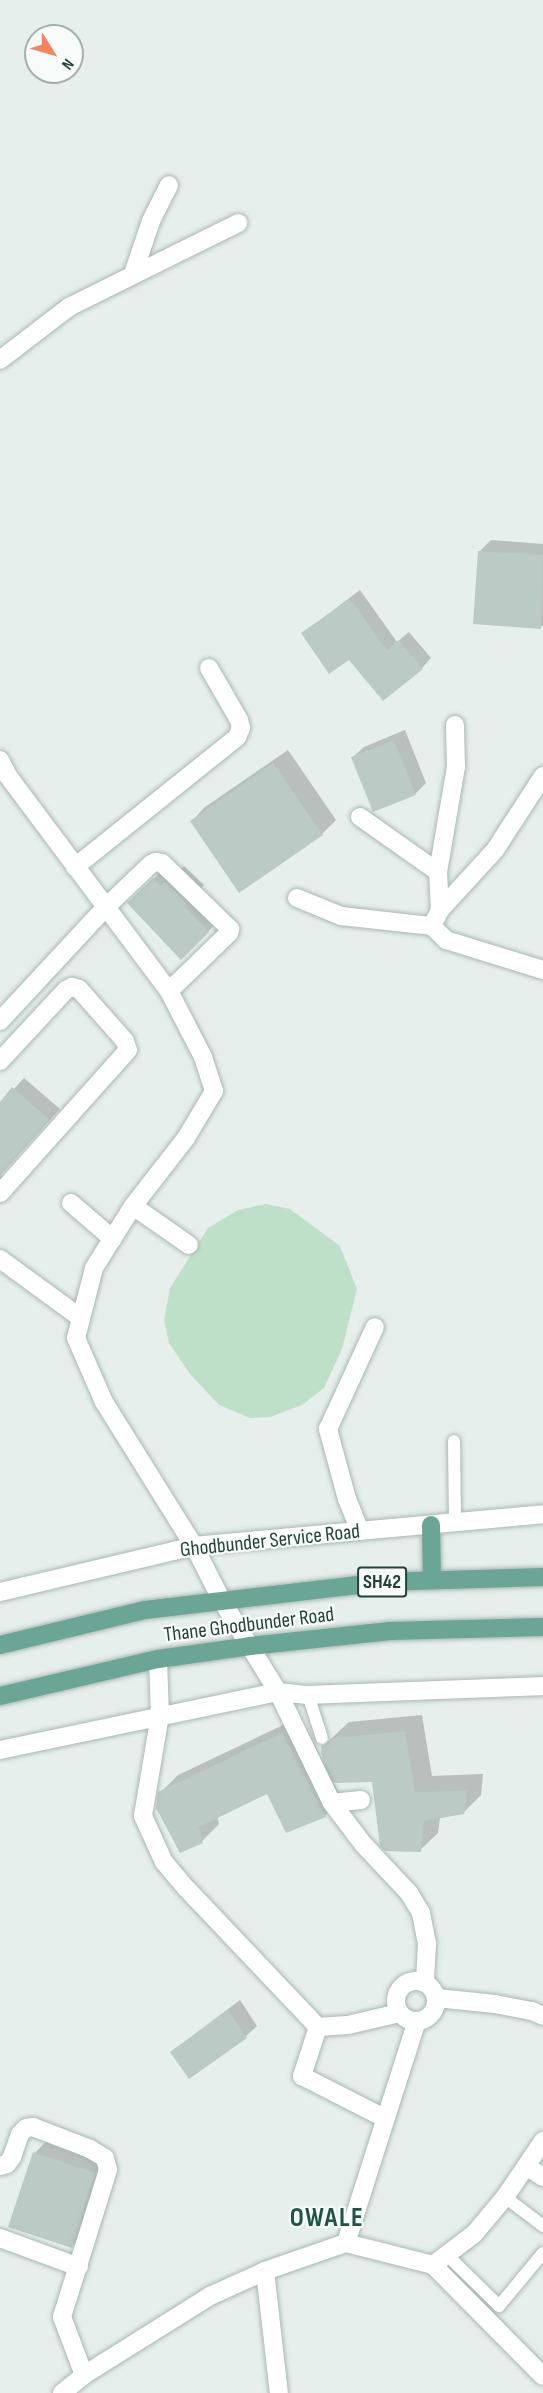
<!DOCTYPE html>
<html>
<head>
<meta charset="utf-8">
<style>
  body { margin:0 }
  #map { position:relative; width:543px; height:2393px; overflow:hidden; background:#e6efeb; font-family:"Sofia Sans Condensed",sans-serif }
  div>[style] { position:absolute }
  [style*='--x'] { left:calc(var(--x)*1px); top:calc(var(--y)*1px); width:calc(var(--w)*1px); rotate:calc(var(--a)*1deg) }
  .green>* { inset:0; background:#bfe0c8 }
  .shadow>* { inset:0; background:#0003 }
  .building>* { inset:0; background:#bbcac4 }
  .roads { filter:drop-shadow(0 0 2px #a8b8b2) drop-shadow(0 0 2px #a8b8b2) }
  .lane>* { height:12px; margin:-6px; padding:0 6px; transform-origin:6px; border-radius:6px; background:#fff }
  .street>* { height:18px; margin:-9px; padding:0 9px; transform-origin:9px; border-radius:9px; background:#fff }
  .street>.ring { margin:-9px; padding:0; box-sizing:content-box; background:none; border:18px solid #fff; border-radius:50% }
  .secondary>* { height:18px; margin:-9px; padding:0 9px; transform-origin:9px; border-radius:9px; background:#fff }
  .primary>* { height:18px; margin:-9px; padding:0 9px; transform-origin:9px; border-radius:9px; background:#6aa596 }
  span { translate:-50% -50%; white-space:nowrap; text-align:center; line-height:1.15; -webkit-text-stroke:4.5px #f7fbf9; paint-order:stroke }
  .shield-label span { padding:2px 4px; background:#f7fbf9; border:2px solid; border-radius:4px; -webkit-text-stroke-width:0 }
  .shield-label { font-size:20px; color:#24423a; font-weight:700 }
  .street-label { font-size:21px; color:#24423a }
  .district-label { font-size:27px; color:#1f5548; font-weight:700; letter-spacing:1.5px }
  .north { position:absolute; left:24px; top:24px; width:60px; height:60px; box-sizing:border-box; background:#f7fbf9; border:2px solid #a3b1ad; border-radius:50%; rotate:127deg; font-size:16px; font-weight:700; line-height:24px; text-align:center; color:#24423a }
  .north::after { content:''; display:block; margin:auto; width:21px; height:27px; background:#f4845f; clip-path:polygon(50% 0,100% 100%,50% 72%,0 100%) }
</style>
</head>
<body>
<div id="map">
  <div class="green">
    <i style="clip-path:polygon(266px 1204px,290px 1209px,340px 1246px,357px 1289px,342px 1349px,324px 1388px,302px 1405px,270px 1417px,250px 1418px,219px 1405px,190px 1374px,169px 1343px,164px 1320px,170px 1288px,208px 1228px,238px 1210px)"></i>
  </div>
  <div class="shadow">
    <i style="clip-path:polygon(491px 540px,543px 544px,543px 625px,541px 627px,480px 551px)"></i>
    <i style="clip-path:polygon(360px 590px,397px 642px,409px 632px,431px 658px,422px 668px,349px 658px,303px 633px)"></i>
    <i style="clip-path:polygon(405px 730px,426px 783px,415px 794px,353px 757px,364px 747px)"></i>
    <i style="clip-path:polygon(288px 750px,336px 820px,322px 834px,240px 891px,192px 821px,205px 807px)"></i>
    <i style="clip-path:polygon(171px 862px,179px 870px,184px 866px,204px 885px,201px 888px,226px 914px,181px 958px,146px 886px)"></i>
    <i style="clip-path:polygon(24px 1078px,60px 1109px,2px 1173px,0 1186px,0 1104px)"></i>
    <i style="clip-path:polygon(422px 1715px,432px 1776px,483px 1774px,481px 1795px,463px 1813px,440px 1817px,438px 1833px,420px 1850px,373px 1780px,333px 1782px,342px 1798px,325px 1816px,268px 1792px,217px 1816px,219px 1824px,202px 1841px,160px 1793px,178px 1775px,300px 1717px,325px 1765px,322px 1747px,349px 1722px)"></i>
    <i style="clip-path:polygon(240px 2000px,257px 2026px,246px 2036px,189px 2077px,171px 2052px)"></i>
    <i style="clip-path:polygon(52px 2135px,112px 2156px,89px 2229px,71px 2247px,35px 2153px)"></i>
  </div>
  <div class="building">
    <i style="clip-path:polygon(478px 551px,543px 555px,541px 629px,473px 624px)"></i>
    <i style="clip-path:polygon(350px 599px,387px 650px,399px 640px,423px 669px,383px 701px,349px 660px,329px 674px,301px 633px)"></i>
    <i style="clip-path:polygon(394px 740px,416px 795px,373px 812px,351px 757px)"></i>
    <i style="clip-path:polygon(273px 763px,323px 835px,239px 893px,190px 821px)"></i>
    <i style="clip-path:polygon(153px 878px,161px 886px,165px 882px,187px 903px,184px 906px,209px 932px,181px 960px,127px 903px)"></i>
    <i style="clip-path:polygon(12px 1087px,50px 1120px,0 1176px,0 1102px)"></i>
    <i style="clip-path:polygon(405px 1731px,415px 1792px,467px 1791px,464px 1814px,424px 1821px,421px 1852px,385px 1851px,380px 1846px,372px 1782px,335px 1783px,322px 1758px,321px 1746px,328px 1744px,330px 1739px)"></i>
    <i style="clip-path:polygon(282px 1733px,326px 1817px,286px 1833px,267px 1794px,199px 1827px,203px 1843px,180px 1853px,156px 1808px,158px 1792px)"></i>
    <i style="clip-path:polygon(228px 2010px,247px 2038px,189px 2079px,170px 2052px)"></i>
    <i style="clip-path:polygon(33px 2152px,95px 2173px,72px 2248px,8px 2227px)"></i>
  </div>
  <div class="roads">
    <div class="lane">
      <i style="--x:454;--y:1441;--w:81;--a:89.3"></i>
      <i style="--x:308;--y:1695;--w:45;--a:72"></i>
      <i style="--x:505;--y:2197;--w:48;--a:37.3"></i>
      <i style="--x:447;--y:2255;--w:73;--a:44.4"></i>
      <i style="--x:499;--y:2306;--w:69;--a:-50.3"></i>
    </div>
    <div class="street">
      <i style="--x:133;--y:274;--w:56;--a:-71.2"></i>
      <i style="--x:151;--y:221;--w:40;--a:-63.4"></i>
      <i style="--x:0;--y:360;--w:87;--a:-37.5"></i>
      <i style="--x:69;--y:307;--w:189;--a:-26.4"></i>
      <i style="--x:0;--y:760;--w:18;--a:63"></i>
      <i style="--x:8;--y:776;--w:269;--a:53.2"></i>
      <i style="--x:169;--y:991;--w:74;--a:62.7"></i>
      <i style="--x:203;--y:1057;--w:36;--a:72"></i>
      <i style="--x:214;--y:1091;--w:55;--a:120.8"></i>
      <i style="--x:186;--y:1138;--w:86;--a:127.9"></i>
      <i style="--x:133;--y:1206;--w:73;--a:122.2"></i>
      <i style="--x:94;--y:1268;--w:72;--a:104.4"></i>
      <i style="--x:76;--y:1338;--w:70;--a:66.4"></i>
      <i style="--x:104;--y:1402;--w:170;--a:58"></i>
      <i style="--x:194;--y:1546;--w:62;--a:63"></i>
      <i style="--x:222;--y:1601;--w:107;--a:58.4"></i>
      <i style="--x:278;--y:1692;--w:123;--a:64.1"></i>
      <i style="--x:332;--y:1803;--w:51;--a:52.9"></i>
      <i style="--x:363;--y:1844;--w:67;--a:46.8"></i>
      <i style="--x:409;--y:1893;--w:23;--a:59"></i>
      <i style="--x:421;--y:1913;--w:31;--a:79"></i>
      <i style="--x:427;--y:1943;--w:39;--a:93"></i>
      <i style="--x:543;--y:776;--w:88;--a:123"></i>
      <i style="--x:495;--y:850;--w:81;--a:132.5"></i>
      <i style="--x:440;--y:910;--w:18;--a:117"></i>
      <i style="--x:432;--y:926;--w:20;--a:45"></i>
      <i style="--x:446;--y:940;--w:102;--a:17.2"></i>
      <i style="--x:360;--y:817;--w:95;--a:35.2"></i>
      <i style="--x:75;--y:867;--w:208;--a:-38.7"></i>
      <i style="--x:237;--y:737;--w:10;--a:-66"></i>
      <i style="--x:241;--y:728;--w:8;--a:-104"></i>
      <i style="--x:239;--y:720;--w:60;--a:-120"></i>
      <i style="--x:297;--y:898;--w:48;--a:22.2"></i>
      <i style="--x:341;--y:916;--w:92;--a:6.3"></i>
      <i style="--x:440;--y:910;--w:38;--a:-93"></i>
      <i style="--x:438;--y:872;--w:107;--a:-80.3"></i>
      <i style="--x:456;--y:767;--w:42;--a:-91.4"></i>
      <i style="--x:0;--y:1021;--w:156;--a:-47.1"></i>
      <i style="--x:106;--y:907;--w:62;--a:-43.7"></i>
      <i style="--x:151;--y:864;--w:5;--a:-22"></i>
      <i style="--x:156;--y:862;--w:6;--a:9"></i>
      <i style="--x:162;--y:863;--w:95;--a:44.1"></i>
      <i style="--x:230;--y:929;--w:4;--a:104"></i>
      <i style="--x:229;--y:933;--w:83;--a:136"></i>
      <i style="--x:0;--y:1061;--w:97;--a:-47.1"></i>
      <i style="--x:66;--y:990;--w:7;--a:-27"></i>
      <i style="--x:72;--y:987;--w:7;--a:16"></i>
      <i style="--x:79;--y:989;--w:69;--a:48.5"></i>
      <i style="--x:125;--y:1041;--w:9;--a:72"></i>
      <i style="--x:128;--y:1050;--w:192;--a:131.8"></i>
      <i style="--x:71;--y:1203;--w:55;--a:40.6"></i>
      <i style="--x:133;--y:1206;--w:68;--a:34.9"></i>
      <i style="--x:0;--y:1259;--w:100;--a:36.1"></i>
      <i style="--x:360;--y:1531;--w:35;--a:-112"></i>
      <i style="--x:347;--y:1499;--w:73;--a:-105.2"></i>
      <i style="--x:328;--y:1429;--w:112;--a:-65.3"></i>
      <i style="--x:158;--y:1659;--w:56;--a:88"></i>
      <i style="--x:160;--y:1715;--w:102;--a:99.6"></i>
      <i style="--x:143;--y:1816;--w:51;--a:65.5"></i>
      <i style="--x:164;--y:1862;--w:35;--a:50"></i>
      <i style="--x:187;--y:1889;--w:190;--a:46.5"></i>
      <i style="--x:318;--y:2027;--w:30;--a:-4"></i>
      <i style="--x:348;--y:2025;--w:52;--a:-13.2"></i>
      <i style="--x:332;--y:1803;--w:29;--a:-6"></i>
      <i class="ring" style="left:396px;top:1981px;width:22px;height:22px"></i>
      <i style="--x:437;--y:1998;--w:58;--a:5.9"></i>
      <i style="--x:495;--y:2004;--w:38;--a:11"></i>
      <i style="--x:532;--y:2011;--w:12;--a:24"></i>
      <i style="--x:318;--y:2027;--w:52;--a:108.1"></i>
      <i style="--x:302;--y:2076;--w:94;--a:27.1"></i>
      <i style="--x:0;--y:2166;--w:7;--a:-16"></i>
      <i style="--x:7;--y:2164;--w:9;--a:-54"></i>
      <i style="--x:12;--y:2157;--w:24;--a:-71"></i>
      <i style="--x:20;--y:2134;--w:8;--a:-45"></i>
      <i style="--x:26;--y:2128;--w:7;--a:-8"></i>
      <i style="--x:33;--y:2127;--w:61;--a:21.1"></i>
      <i style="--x:90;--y:2149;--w:17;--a:31"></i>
      <i style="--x:105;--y:2158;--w:12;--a:76"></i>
      <i style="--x:108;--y:2170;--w:154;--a:107.4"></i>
      <i style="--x:62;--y:2317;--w:62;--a:69.2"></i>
      <i style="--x:526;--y:2166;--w:20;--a:33"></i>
      <i style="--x:0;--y:2238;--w:84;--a:20.2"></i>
      <i style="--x:346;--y:2243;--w:233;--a:-72.3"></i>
      <i style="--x:433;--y:2265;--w:156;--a:45.3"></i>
      <i style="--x:265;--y:2271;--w:123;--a:83.5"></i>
      <i style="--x:62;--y:2393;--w:28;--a:-39"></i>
      <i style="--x:84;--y:2375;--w:149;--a:-32.1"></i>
      <i style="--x:210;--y:2296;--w:60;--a:-24.4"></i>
      <i style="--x:265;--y:2271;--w:86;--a:-19.1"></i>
      <i style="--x:346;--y:2243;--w:90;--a:14.2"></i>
      <i style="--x:433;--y:2265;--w:51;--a:-37.1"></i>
      <i style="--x:474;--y:2234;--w:48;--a:-50"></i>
      <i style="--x:505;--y:2197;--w:68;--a:-55.8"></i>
    </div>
    <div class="secondary">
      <i style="--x:0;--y:1592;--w:199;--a:-13.3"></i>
      <i style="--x:194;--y:1546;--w:350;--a:-5.2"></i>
      <i style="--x:0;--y:1750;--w:284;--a:-11.8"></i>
      <i style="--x:278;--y:1692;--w:30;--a:6"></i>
      <i style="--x:308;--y:1695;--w:235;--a:-2.2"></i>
    </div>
    <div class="primary">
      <i style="--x:431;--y:1525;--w:55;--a:89"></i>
      <i style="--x:0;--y:1645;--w:149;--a:-13.6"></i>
      <i style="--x:145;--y:1610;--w:239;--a:-6.7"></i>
      <i style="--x:382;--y:1582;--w:161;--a:-1.8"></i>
      <i style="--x:0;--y:1696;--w:162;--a:-13.2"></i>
      <i style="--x:158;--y:1659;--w:93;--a:-8"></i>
      <i style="--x:250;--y:1646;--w:141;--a:-6.1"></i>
      <i style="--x:390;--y:1631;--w:153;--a:-1.5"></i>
    </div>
  </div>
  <div class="shield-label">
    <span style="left:382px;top:1582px">SH42</span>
  </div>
  <div class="street-label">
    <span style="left:270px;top:1541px;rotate:-6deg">Ghodbunder Service Road</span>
    <span style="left:249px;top:1625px;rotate:-7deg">Thane Ghodbunder Road</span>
  </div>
  <div class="district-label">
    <span style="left:327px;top:2219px">OWALE</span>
  </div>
  <div class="north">N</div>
</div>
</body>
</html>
